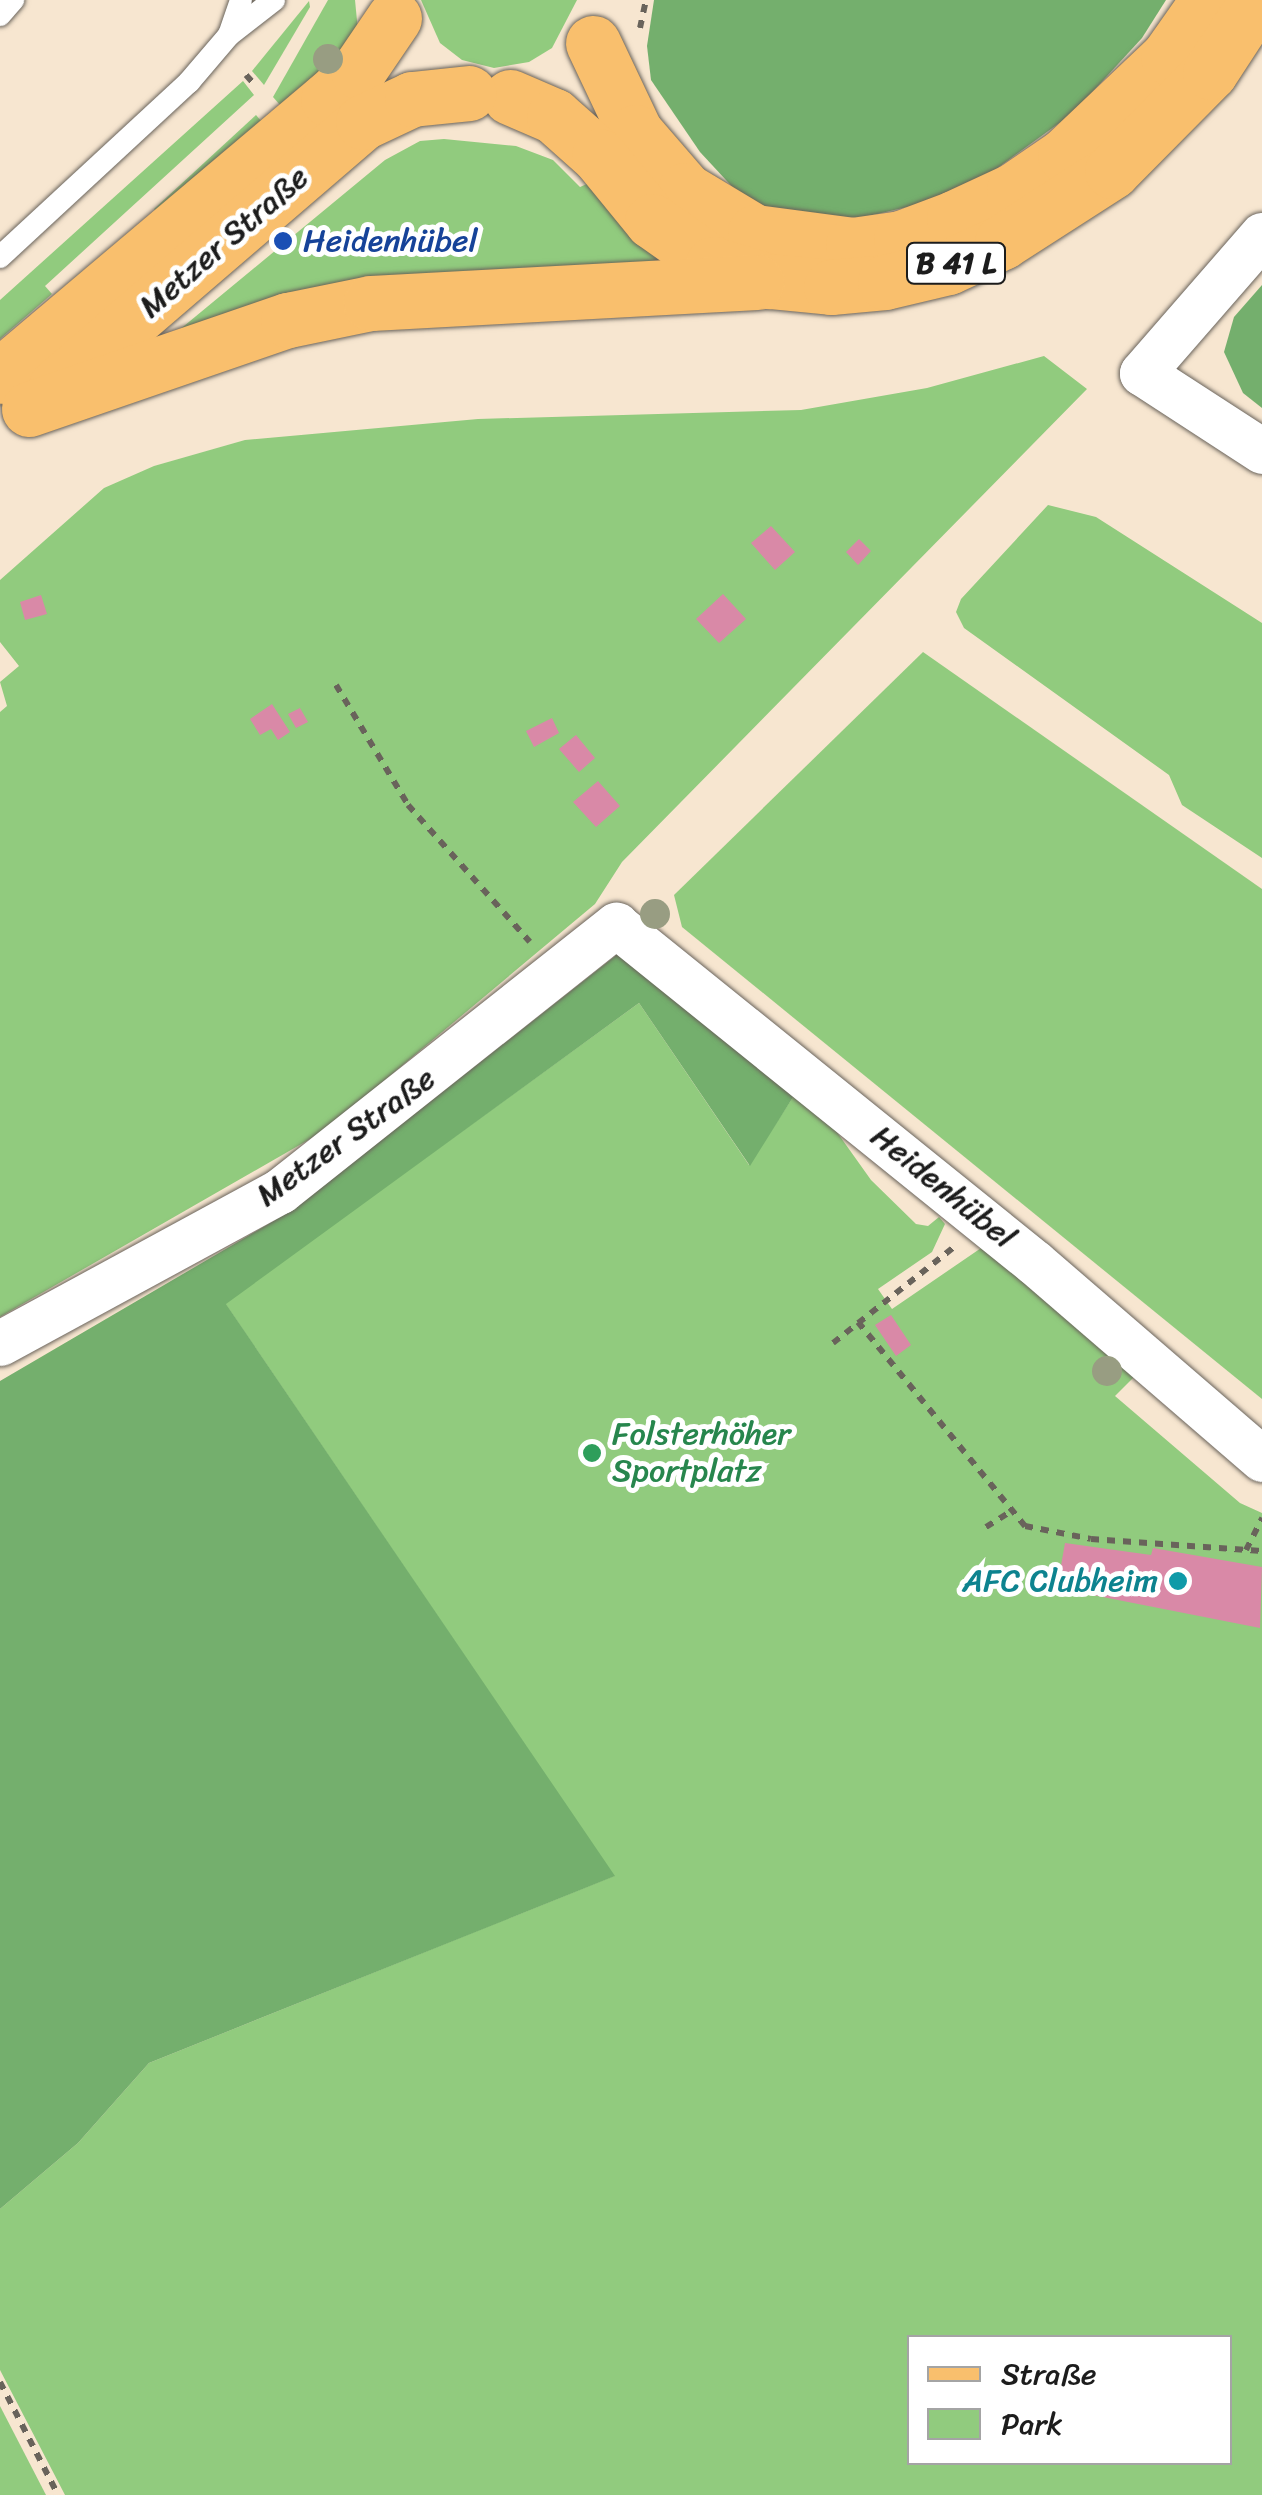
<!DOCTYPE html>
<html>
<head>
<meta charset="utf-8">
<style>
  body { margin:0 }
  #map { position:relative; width:1262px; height:2495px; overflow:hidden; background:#f7e6d0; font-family:Sriracha,sans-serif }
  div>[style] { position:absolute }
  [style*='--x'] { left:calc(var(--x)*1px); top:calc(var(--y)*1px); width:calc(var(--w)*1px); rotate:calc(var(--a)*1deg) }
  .green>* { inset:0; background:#91cb7e }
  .forest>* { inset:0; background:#74af6d }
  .building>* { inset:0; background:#d989a7 }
  .path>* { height:6px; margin-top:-3px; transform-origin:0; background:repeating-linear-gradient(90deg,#69635b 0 8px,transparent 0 16px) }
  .roads { filter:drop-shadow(0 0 2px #69635b) drop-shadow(0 0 2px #69635b) }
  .service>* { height:22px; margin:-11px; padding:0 11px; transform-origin:11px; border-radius:11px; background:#fff }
  .minor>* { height:45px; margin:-22.5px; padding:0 22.5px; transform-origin:22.5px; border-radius:22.5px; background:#fff }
  .primary>* { height:55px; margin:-27.5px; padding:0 27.5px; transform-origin:27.5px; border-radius:27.5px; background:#f9bf6d }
  .trees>* { width:30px; height:30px; margin:-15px; border-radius:50%; background:#989d82 }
  .dots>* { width:28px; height:28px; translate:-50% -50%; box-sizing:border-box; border:5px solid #fff; border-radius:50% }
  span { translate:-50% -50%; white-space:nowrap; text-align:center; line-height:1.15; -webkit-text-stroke:10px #fff; paint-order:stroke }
  .shield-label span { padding:2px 8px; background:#fff; border:2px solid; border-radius:8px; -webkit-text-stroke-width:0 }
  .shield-label { font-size:30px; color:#1c1c1c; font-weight:700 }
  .transit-label { font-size:32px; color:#164399 }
  .left { translate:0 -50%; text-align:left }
  .street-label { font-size:32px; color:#1c1c1c }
  .leisure-label { font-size:32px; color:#27864d }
  .culture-label { font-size:32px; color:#0d838f }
  .right { translate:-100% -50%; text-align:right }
  .legend { position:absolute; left:907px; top:2335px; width:325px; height:130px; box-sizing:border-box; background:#fff; border:2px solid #a4a4a4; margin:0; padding:12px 18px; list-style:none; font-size:30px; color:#1c1c1c }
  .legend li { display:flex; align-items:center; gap:20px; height:50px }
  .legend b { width:50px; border:2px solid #a4a4a4 }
</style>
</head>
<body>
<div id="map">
  <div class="green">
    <i style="clip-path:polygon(328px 0,355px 0,358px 31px,287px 113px,273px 97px)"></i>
    <i style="clip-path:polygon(421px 0,577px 0,552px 48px,529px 62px,494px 68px,462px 60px,440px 43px)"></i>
    <i style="clip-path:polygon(309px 1px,310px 7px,264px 85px,252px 71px)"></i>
    <i style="clip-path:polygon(243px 81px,254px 95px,45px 286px,52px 294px,0 339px,0 300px)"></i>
    <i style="clip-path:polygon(256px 115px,268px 129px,163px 220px,154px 209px)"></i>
    <i style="clip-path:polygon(444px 139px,516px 146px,553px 160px,580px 187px,589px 183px,665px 267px,161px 345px,385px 160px,420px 141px)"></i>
    <i style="clip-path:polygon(1044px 356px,1087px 389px,622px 862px,595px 904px,324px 1131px,0 1317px,0 712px,7px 706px,0 682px,19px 666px,0 642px,0 580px,104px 488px,154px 466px,245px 440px,478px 419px,801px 410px,927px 388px)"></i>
    <i style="clip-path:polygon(1048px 505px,1096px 517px,1262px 623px,1262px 858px,1182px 805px,1169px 775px,964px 628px,956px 612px,961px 599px)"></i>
    <i style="clip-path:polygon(923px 652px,1262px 889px,1262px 1399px,682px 927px,674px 895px)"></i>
    <i style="clip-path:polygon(evenodd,639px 1003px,749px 1165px,795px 1094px,829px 1121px,871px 1180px,916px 1224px,928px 1226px,939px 1217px,945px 1224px,932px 1252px,878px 1289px,892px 1309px,987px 1244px,1135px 1376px,1115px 1396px,1240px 1503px,1262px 1513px,1262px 2495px,65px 2495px,0 2370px,0 2209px,78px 2143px,149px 2063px,614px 1876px,225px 1303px,639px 1003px,910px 2338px,1230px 2338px,1230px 2462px,910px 2462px,910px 2338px)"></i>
    <i style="clip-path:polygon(0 2406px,46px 2495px,0 2495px)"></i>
  </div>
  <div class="forest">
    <i style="clip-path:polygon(654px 0,1166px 0,1142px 38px,1073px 113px,992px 172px,933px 201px,860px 218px,777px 212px,738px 193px,700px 152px,651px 80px,647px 46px)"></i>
    <i style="clip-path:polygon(1262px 285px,1262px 408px,1243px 393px,1224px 352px,1234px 317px)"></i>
    <i style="clip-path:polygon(619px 953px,795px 1094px,750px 1166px,639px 1003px,226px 1304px,615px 1876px,149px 2063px,78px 2143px,0 2209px,0 1381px,294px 1209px)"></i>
  </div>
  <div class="building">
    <i style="clip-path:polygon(771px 526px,795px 552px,775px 570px,751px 543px)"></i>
    <i style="clip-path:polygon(859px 539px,871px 551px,858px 565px,846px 552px)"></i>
    <i style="clip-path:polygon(723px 594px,746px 619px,719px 643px,696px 619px)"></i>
    <i style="clip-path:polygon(41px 595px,47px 614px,25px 620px,20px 602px)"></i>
    <i style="clip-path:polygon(272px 704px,290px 732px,278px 740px,271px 729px,260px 735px,250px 719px)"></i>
    <i style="clip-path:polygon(300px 708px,308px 722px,296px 728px,288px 714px)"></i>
    <i style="clip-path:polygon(552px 718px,559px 733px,534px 747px,526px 731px)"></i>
    <i style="clip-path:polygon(576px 735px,595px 758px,579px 772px,559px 749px)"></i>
    <i style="clip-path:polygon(598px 781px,620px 806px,596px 827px,573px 802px)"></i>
    <i style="clip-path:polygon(891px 1315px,911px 1345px,896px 1356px,875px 1325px)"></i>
    <i style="clip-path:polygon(1065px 1543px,1151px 1555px,1153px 1548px,1262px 1567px,1260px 1628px,1057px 1588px)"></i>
  </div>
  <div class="path">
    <i style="--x:640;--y:28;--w:29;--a:-78"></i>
    <i style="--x:246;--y:75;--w:12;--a:48"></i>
    <i style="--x:336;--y:685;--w:140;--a:59"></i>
    <i style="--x:408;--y:805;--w:183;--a:48.3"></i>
    <i style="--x:858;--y:1322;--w:264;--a:50.7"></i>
    <i style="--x:1025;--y:1526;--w:67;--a:11.1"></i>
    <i style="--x:1091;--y:1539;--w:171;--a:4"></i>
    <i style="--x:833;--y:1343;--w:153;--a:-38.4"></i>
    <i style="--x:986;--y:1527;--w:31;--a:-32"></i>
    <i style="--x:1246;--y:1550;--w:36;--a:-63"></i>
    <i style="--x:0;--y:2382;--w:127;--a:62.8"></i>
  </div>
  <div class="roads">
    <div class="service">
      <i style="--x:0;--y:15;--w:20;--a:-49"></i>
      <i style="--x:229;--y:35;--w:57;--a:-37.9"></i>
      <i style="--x:0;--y:257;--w:258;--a:-42.8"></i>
      <i style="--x:189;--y:82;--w:62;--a:-49.6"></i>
      <i style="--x:229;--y:35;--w:37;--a:-71"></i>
    </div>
    <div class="minor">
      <i style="--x:1262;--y:235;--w:183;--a:131"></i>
      <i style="--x:1142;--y:373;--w:143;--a:33"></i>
      <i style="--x:0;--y:1343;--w:319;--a:-28.5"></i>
      <i style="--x:280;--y:1191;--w:429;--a:-38.4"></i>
      <i style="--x:616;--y:925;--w:538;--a:38.89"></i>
      <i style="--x:1035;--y:1263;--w:300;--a:40.8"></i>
    </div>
    <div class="primary">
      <i style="--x:593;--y:43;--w:98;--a:64.7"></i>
      <i style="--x:635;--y:132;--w:77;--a:49.2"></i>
      <i style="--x:685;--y:190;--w:82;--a:31"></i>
      <i style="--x:755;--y:232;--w:99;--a:7.6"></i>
      <i style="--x:853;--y:245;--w:49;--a:-8.3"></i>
      <i style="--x:901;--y:238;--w:57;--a:-20.7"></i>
      <i style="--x:954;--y:218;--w:66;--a:-25"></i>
      <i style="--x:1014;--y:190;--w:62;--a:-34.5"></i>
      <i style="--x:1065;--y:155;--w:142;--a:-43.6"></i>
      <i style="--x:1168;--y:57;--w:70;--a:-54.9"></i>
      <i style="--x:510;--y:97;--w:48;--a:23.4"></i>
      <i style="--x:554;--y:116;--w:60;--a:41.6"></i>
      <i style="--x:599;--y:156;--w:84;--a:50.8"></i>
      <i style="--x:652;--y:221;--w:75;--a:35.2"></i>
      <i style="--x:713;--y:264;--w:59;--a:16.9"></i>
      <i style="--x:769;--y:281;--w:62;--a:5.5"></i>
      <i style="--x:831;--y:287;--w:54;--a:-5.3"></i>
      <i style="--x:885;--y:282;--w:65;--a:-13.4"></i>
      <i style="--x:948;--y:267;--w:60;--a:-24.8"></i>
      <i style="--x:1002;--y:242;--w:131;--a:-32.8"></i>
      <i style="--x:1112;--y:171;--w:139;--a:-45.3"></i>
      <i style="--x:1210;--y:72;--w:86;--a:-56.9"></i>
      <i style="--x:0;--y:376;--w:429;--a:-40.2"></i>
      <i style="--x:328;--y:99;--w:41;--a:-43"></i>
      <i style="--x:358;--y:71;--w:64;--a:-55.8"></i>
      <i style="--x:56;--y:386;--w:405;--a:-40.7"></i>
      <i style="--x:363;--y:122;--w:54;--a:-25.1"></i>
      <i style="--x:412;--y:99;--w:57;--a:-6"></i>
      <i style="--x:29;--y:409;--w:274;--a:-19"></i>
      <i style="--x:288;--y:320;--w:85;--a:-11.6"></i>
      <i style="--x:371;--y:303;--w:386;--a:-3.1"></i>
    </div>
  </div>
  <div class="trees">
    <i style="left:328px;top:59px"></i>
    <i style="left:655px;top:914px"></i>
    <i style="left:1107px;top:1371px"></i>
  </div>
  <div class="dots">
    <i style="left:283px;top:241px;background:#1a4fb4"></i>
    <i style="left:592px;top:1453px;background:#2e9e5b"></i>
    <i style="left:1178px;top:1581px;background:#0f9aa8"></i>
  </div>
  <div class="shield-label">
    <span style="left:956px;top:263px">B 41 L</span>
  </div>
  <div class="transit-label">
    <span class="left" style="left:303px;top:241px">Heidenhübel</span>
  </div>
  <div class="street-label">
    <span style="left:224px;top:242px;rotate:-41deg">Metzer Straße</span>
    <span style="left:346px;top:1137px;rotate:-36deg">Metzer Straße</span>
    <span style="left:943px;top:1187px;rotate:39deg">Heidenhübel</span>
  </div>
  <div class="leisure-label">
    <span class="left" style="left:612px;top:1453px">Folsterhöher<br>Sportplatz</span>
  </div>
  <div class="culture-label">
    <span class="right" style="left:1158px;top:1581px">AFC Clubheim</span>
  </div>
  <ul class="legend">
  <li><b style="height:12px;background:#f9bf6d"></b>Straße</li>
  <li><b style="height:28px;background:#91cb7e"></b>Park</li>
  </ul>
</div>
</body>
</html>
